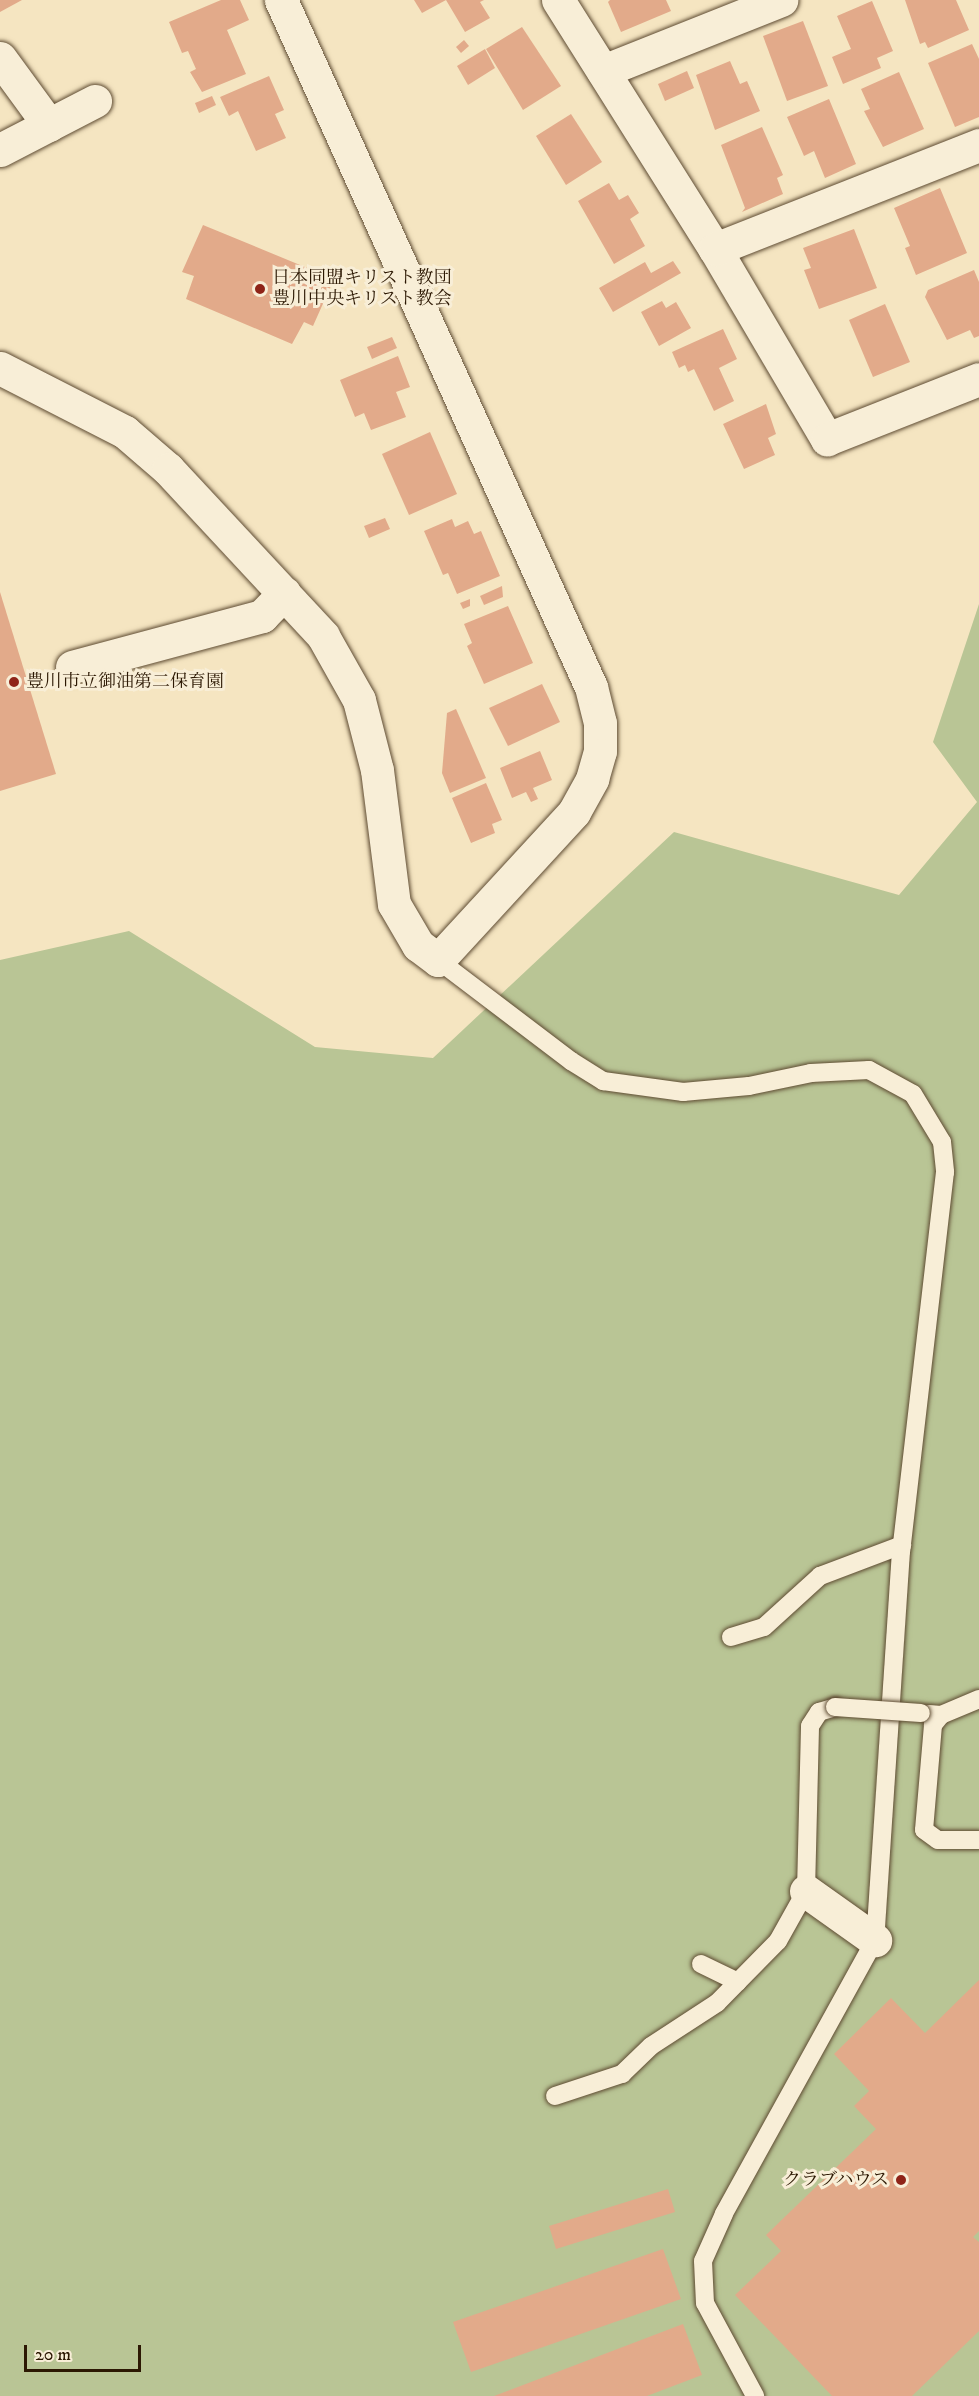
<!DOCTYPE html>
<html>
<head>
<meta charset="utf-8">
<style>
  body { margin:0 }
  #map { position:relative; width:979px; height:2396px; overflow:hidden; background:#f5e5c1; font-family:"IM FELL DW Pica","Noto Serif JP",serif }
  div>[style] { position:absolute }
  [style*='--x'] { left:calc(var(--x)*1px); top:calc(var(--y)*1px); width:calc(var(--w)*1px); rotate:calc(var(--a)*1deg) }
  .green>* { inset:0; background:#b9c595 }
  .building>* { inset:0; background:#e2aa8a }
  .roads { filter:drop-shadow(0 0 2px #5e4b32) drop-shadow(0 0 2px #5e4b32) }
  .lane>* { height:18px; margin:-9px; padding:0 9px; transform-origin:9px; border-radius:9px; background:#f8eed7 }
  .street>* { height:33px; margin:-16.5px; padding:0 16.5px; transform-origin:16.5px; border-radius:16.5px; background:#f8eed7 }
  .bridges { filter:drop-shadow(0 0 2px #5e4b32) drop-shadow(0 0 2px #5e4b32) }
  .lane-bridge>* { height:18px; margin:-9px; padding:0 9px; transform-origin:9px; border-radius:9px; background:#f8eed7 }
  .dots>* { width:16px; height:16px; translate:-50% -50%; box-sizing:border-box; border:3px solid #f8eed7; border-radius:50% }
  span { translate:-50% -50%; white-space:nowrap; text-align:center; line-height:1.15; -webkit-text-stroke:6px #f8eed7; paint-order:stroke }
  .poi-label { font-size:18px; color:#2c1803 }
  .left { translate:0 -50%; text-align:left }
  .right { translate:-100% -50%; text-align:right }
  .scale { position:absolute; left:24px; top:2345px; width:117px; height:27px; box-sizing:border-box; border:3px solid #2c1803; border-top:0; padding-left:8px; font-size:18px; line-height:21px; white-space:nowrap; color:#2c1803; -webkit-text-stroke:4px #f8eed7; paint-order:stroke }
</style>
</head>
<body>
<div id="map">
  <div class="green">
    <i style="clip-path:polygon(979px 604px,979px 2396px,0 2396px,0 960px,129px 931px,315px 1047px,433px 1058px,674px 832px,899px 895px,977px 802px,933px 742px)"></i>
  </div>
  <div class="building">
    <i style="clip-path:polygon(0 0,22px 0,0 12px)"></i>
    <i style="clip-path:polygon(221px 0,240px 0,249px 20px,227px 30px,246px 74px,202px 92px,190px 72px,196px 69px,188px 51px,182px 53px,169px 22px)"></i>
    <i style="clip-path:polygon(414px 0,446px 0,422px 13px)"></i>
    <i style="clip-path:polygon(446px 0,484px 0,480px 2px,490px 18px,465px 32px)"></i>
    <i style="clip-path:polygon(610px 0,666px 0,671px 11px,621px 32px,608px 2px)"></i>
    <i style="clip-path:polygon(905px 0,956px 0,969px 30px,928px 48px,925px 42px,920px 44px)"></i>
    <i style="clip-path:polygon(872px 1px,893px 51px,877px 58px,881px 68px,843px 84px,832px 57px,851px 49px,837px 16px)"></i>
    <i style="clip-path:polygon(803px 21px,828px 86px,787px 101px,763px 36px)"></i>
    <i style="clip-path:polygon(522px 27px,561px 86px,523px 110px,486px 49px)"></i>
    <i style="clip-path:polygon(464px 40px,469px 46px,461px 53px,456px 47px)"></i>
    <i style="clip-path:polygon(972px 44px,979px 59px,979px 117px,955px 127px,928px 63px)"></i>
    <i style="clip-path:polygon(485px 49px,495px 68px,468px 85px,457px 66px)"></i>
    <i style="clip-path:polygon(730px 61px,740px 84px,747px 81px,760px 111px,715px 130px,696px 75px)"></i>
    <i style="clip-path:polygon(687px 71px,694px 88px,665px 101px,658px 84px)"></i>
    <i style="clip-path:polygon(899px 72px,924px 129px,883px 147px,864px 111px,870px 109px,861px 89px)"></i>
    <i style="clip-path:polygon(269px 76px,284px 110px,275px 114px,286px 138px,256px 151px,238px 111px,229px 116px,220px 97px)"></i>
    <i style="clip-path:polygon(212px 96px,216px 105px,199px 113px,195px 103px)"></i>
    <i style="clip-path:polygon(829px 99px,856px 164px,825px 178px,814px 151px,804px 156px,787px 117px)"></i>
    <i style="clip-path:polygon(571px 114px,602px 162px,566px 185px,536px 136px)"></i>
    <i style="clip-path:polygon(762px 127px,783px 175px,777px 178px,783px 194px,742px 212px,745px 208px,721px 145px)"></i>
    <i style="clip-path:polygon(609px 183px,619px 200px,628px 195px,639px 213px,630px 219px,645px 246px,614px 264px,578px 201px)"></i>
    <i style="clip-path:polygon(940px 188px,967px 253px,916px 275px,905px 248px,910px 246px,894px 208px)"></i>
    <i style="clip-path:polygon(203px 225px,334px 279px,313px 326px,304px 322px,292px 344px,186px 299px,194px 276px,182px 272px)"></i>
    <i style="clip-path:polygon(854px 229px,877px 288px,819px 309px,804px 270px,811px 268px,803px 248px)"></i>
    <i style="clip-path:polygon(673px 261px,681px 273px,613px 312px,599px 288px,645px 262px,651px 273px)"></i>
    <i style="clip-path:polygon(974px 270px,979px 282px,979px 336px,974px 338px,970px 330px,947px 340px,925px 297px,928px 290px)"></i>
    <i style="clip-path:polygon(662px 301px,666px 308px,676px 302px,691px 328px,659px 346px,641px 312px)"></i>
    <i style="clip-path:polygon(885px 304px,910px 362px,873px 377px,849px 320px)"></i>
    <i style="clip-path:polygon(723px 329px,737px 359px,719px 368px,734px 401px,714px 411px,694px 369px,688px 372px,685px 365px,679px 368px,672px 352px)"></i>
    <i style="clip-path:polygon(392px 337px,397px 348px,372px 359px,367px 347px)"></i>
    <i style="clip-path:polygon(398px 356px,410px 387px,396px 392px,406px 417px,371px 430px,364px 413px,355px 417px,340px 380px)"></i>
    <i style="clip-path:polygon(766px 404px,776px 434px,768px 438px,775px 455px,744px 469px,723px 424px)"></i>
    <i style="clip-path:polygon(430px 432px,457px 494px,409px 515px,382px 454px)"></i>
    <i style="clip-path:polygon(385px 518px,390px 529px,369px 538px,364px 526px)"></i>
    <i style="clip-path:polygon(452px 519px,455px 527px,468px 521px,474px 534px,481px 531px,500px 576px,457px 594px,448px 573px,443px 575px,424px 531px)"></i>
    <i style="clip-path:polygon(502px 586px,503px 597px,484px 605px,480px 596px)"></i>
    <i style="clip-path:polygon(0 592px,56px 774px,0 791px)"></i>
    <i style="clip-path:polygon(470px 599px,470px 606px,463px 609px,460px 603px)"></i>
    <i style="clip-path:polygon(508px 606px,533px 663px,484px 684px,467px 646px,472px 643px,464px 624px)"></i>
    <i style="clip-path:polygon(542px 684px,560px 722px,508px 746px,489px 708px)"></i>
    <i style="clip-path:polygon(456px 709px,486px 778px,450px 793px,442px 773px,447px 713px)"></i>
    <i style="clip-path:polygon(540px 751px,552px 780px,533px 788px,538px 799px,531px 802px,526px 792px,512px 798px,500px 768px)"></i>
    <i style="clip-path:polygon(486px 783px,502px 820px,492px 824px,495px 833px,471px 843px,452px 798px)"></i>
    <i style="clip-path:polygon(979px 1980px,979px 2231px,973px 2237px,979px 2242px,979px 2331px,912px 2396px,832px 2396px,735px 2295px,781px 2251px,766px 2235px,876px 2129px,854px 2106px,869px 2091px,834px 2054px,891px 1998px,925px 2033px)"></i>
    <i style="clip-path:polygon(668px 2189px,675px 2212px,556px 2249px,549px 2226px)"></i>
    <i style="clip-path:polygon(663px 2249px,681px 2299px,471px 2372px,453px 2322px)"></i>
    <i style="clip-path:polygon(683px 2324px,702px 2375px,647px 2396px,494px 2396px)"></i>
  </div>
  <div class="roads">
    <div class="lane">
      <i style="--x:438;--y:960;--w:167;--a:37.2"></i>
      <i style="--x:571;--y:1061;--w:38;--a:32"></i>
      <i style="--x:603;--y:1081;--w:81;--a:7.8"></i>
      <i style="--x:683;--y:1092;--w:66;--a:-5.2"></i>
      <i style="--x:749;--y:1086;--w:63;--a:-11.8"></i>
      <i style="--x:811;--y:1073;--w:58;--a:-3"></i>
      <i style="--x:869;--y:1070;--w:50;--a:28.6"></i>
      <i style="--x:913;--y:1094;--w:56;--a:58.9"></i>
      <i style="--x:942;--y:1142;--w:30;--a:84"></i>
      <i style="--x:945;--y:1172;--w:382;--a:96.6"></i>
      <i style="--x:901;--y:1551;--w:390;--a:93.8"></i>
      <i style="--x:875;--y:1940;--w:313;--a:118.9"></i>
      <i style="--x:724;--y:2214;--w:51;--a:114.1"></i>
      <i style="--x:703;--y:2261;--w:42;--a:87.3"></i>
      <i style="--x:705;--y:2303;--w:106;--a:61.7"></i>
      <i style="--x:731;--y:1637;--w:34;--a:-17"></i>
      <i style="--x:764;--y:1627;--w:76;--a:-42.3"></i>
      <i style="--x:820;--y:1576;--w:88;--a:-20.7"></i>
      <i style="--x:929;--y:1714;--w:12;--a:5"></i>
      <i style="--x:941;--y:1715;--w:41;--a:-22.8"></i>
      <i style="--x:941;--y:1715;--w:13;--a:129"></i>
      <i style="--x:933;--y:1725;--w:105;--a:94.9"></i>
      <i style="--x:924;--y:1830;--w:17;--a:36"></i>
      <i style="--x:938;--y:1840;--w:41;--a:0"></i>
      <i style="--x:701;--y:1964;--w:41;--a:25.9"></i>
      <i style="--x:555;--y:2096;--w:71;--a:-18.2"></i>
      <i style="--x:622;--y:2074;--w:40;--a:-44"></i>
      <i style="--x:651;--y:2046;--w:79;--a:-33.1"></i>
      <i style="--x:717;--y:2003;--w:87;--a:-45.5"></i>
      <i style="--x:778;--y:1941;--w:57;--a:-60.8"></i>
      <i style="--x:806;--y:1891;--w:165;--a:-88.6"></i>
      <i style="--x:810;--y:1726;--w:17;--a:-57"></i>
      <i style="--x:819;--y:1712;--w:17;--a:-17"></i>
    </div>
    <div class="street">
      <i style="--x:558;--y:0;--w:294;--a:57.8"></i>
      <i style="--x:715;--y:249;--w:221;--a:59.5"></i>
      <i style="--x:827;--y:439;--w:163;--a:-21.5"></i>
      <i style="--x:0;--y:58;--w:83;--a:53.8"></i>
      <i style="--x:603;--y:71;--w:192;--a:-21.7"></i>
      <i style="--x:0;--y:150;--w:107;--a:-27.3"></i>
      <i style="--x:715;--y:249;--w:284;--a:-21.5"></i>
      <i style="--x:0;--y:368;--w:140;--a:27.1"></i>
      <i style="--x:125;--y:432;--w:57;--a:40.7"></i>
      <i style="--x:168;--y:469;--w:228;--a:47.1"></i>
      <i style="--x:323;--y:636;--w:73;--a:60.6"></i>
      <i style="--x:359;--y:700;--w:72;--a:75.6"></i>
      <i style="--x:377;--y:770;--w:135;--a:82.8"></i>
      <i style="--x:394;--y:904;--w:48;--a:59.7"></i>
      <i style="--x:418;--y:945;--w:25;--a:37"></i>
      <i style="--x:438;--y:960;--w:201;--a:-47.4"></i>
      <i style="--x:574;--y:812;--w:38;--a:-61"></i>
      <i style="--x:592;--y:779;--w:29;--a:-74"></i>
      <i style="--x:600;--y:751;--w:28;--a:-90"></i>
      <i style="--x:600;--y:723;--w:37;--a:-104"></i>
      <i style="--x:591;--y:687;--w:754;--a:-114.29"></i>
      <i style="--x:72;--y:667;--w:197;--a:-15"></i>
      <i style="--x:262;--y:616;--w:32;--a:-46"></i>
      <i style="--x:806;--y:1891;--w:85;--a:35.4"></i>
    </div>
  </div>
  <div class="bridges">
    <div class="lane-bridge">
      <i style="--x:835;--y:1707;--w:86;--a:4"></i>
    </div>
  </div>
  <div class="dots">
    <i style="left:260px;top:289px;background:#8f2418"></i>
    <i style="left:14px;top:682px;background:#8f2418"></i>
    <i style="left:901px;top:2180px;background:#8f2418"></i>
  </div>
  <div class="poi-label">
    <span class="left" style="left:272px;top:289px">日本同盟キリスト教団<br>豊川中央キリスト教会</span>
    <span class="left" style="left:26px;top:682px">豊川市立御油第二保育園</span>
    <span class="right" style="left:889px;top:2180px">クラブハウス</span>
  </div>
  <div class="scale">20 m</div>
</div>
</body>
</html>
